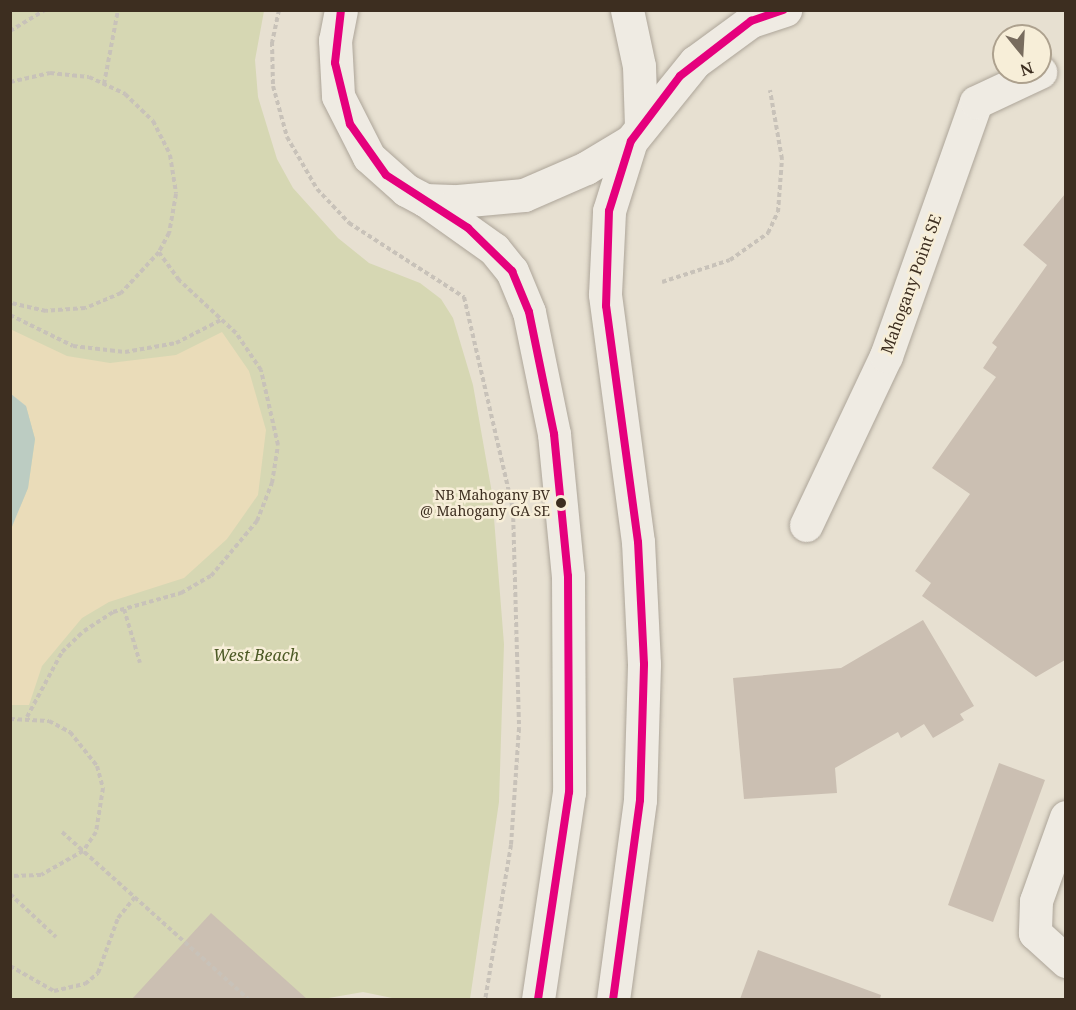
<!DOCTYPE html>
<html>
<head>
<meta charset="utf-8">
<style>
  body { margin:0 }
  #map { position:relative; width:1076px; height:1010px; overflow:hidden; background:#e7e0d1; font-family:"Noto Serif",serif }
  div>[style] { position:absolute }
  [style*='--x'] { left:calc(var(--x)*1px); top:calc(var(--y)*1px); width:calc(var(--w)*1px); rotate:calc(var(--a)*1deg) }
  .green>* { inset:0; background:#d6d7b3 }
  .sand>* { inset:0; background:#eadcb9 }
  .water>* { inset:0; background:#bcccc2 }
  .building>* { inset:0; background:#cbbfb2 }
  .path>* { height:4px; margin-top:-2px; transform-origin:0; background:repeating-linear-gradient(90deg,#c8c2b9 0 4.5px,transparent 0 7.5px) }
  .roads { filter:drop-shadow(0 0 2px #ada599) drop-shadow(0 0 2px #ada599) }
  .minor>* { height:33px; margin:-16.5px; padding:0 16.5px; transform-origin:16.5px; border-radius:16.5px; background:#efebe3 }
  .bus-1>* { height:8px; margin:-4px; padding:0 4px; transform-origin:4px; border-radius:4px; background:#e5007d }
  .dots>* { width:16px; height:16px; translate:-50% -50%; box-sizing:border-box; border:3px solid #f7eed8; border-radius:50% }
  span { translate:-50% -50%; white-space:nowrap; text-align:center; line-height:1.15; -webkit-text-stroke:5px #f7eed8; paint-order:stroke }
  .bus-label { font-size:14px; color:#3d2e20 }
  .right { translate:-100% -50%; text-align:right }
  .street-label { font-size:16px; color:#3d2e20 }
  .park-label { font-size:16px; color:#4d5a26; font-style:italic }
  .frame { position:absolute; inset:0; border:12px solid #3d2e20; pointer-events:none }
  .north { position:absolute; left:992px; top:24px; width:60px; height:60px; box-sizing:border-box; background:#f7eed8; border:2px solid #ada18e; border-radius:50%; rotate:162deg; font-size:16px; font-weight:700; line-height:24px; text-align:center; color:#3d2e20 }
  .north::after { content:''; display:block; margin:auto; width:21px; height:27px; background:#786c5e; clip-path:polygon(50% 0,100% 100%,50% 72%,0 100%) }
</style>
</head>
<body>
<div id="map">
  <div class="green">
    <i style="clip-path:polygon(10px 11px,264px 11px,255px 60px,258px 97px,277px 159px,293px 188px,338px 238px,369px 263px,420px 283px,441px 299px,453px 318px,473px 385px,492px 493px,504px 644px,499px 802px,470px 999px,397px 999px,363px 992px,317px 1000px,11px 999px,10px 529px,20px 512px,26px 406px,11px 394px)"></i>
  </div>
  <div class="sand">
    <i style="clip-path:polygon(10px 329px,67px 356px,110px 363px,176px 355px,222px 332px,249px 371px,266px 430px,258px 495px,227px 539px,184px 578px,109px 602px,82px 618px,42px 666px,29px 705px,10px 705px,11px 529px,28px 488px,35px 439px,26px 406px,11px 394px)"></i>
  </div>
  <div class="water">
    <i style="clip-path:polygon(11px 394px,26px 406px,35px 439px,28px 488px,11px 529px)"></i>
  </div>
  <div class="building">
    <i style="clip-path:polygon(1065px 194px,1065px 660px,1036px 677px,922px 596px,931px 583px,915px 571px,970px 494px,932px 468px,996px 377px,983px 368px,997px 347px,992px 343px,1047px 265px,1023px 245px)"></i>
    <i style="clip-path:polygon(923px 620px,974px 706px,960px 714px,964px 720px,933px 738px,924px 724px,901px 738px,898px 732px,835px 768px,837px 793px,744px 799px,733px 678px,841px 668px)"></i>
    <i style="clip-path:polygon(999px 763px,1045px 780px,993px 922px,948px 905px)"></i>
    <i style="clip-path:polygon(211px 913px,307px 999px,132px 999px)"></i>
    <i style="clip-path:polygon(758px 950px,881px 995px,880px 999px,740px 999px)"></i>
  </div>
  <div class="path">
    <i style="--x:279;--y:10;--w:33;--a:102"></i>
    <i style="--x:272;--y:42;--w:44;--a:88.7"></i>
    <i style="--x:273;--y:86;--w:53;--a:74.6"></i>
    <i style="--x:287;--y:137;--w:60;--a:60"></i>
    <i style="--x:317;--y:189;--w:47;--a:46.7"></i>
    <i style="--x:349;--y:223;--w:137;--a:32.8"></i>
    <i style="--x:464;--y:297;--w:219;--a:77"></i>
    <i style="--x:513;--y:510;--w:218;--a:88.4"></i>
    <i style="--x:519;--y:728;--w:117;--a:93.9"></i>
    <i style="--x:511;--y:845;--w:157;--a:99.5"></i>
    <i style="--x:10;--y:31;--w:41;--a:-31"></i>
    <i style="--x:10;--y:82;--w:41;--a:-12.7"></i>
    <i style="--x:50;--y:73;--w:39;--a:6"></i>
    <i style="--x:89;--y:77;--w:40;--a:25"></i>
    <i style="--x:125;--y:94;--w:39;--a:44"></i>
    <i style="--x:153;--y:121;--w:38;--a:63"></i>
    <i style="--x:170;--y:155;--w:39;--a:81"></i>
    <i style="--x:176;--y:194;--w:40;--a:100"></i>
    <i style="--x:169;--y:233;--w:21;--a:118"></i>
    <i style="--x:159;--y:252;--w:56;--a:132.8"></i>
    <i style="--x:121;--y:293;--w:39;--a:157"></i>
    <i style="--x:85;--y:308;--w:39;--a:176"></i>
    <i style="--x:46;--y:311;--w:37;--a:-167"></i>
    <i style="--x:104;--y:84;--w:75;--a:-79.3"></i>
    <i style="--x:662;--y:282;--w:71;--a:-17.9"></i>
    <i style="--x:730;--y:260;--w:47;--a:-35.4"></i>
    <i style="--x:768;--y:233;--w:23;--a:-65"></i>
    <i style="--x:778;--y:212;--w:53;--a:-85.7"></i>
    <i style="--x:782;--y:159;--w:70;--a:-99.9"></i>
    <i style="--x:10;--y:315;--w:70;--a:26.2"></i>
    <i style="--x:73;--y:346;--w:52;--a:6.6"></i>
    <i style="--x:125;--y:352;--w:52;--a:-10"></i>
    <i style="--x:176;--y:343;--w:51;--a:-27.1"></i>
    <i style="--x:124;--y:609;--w:56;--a:73.5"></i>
    <i style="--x:27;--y:717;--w:74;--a:-61.7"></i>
    <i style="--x:62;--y:652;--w:30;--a:-44"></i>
    <i style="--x:84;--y:631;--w:35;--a:-33"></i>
    <i style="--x:113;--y:612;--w:71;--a:-15.6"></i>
    <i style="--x:181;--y:593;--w:34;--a:-30"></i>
    <i style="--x:211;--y:576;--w:72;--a:-50.1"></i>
    <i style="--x:257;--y:521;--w:41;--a:-68.5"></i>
    <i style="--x:272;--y:483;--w:38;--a:-81"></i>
    <i style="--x:278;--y:445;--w:77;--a:-102.8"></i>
    <i style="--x:261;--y:370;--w:45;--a:-124"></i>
    <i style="--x:236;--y:333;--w:78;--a:-137.1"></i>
    <i style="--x:179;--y:280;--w:34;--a:-126"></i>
    <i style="--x:10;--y:719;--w:39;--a:3"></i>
    <i style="--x:49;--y:721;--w:24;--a:28"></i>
    <i style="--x:70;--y:732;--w:43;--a:51.5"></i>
    <i style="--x:97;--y:766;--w:23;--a:75"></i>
    <i style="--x:103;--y:788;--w:45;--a:99"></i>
    <i style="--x:96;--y:832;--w:23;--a:124"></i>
    <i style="--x:83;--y:851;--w:48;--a:150.3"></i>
    <i style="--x:41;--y:875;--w:31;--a:178"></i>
    <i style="--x:62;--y:832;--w:251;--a:41.9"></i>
    <i style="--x:10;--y:894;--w:63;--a:43.1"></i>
    <i style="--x:10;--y:966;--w:51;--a:29.6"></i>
    <i style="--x:54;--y:991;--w:32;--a:-13"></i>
    <i style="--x:85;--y:984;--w:17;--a:-40"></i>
    <i style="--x:98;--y:973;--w:59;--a:-70"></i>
    <i style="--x:118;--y:918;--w:27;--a:-51"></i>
  </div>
  <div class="roads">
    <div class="minor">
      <i style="--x:341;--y:10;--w:31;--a:101"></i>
      <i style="--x:335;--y:40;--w:56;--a:86.9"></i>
      <i style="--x:338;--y:96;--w:68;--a:63.1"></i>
      <i style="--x:369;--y:157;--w:50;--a:41.7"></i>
      <i style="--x:406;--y:190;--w:21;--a:28"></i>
      <i style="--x:425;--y:200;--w:33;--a:2"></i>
      <i style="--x:458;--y:201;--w:66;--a:-5.2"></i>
      <i style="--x:524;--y:195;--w:68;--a:-23.5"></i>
      <i style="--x:586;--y:168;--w:52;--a:-31"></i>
      <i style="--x:631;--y:141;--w:102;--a:-51"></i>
      <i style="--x:695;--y:62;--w:69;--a:-36.2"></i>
      <i style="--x:751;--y:21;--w:36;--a:-18"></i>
      <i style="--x:627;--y:10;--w:57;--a:77.9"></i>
      <i style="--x:639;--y:66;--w:61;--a:88.1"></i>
      <i style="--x:425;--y:200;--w:85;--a:35.4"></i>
      <i style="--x:494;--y:249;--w:28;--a:51"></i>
      <i style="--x:512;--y:271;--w:44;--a:67.5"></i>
      <i style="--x:529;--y:312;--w:125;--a:78.4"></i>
      <i style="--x:554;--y:434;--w:143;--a:84.4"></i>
      <i style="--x:568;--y:576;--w:216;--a:89.7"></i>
      <i style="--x:569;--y:792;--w:210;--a:98.5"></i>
      <i style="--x:806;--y:525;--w:187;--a:-64.7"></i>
      <i style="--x:886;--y:356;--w:269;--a:-70.5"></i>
      <i style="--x:976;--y:102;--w:71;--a:-25.1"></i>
      <i style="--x:1066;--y:817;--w:89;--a:109.7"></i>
      <i style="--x:1036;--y:901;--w:32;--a:92"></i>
      <i style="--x:1035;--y:933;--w:42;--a:42.1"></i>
      <i style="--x:613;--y:1000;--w:202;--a:-82.3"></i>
      <i style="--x:640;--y:800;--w:136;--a:-88.3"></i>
      <i style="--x:644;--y:664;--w:122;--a:-92.8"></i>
      <i style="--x:638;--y:542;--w:250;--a:-97.6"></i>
      <i style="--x:605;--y:294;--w:83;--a:-87.2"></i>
      <i style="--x:609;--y:211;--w:73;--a:-72.6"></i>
    </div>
  </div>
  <div class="bus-1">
    <i style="--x:341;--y:10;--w:53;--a:96.5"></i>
    <i style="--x:335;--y:63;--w:63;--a:76.2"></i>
    <i style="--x:350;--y:124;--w:62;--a:54.8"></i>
    <i style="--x:386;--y:175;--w:98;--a:32.9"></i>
    <i style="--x:468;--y:228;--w:62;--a:44.3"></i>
    <i style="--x:512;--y:271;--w:44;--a:67.5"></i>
    <i style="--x:529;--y:312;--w:125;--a:78.4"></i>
    <i style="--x:554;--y:434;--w:143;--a:84.4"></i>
    <i style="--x:568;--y:576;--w:216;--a:89.7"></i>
    <i style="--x:569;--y:792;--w:210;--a:98.5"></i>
    <i style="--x:613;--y:1000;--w:202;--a:-82.3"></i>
    <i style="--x:640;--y:800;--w:136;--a:-88.3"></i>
    <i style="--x:644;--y:664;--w:122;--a:-92.8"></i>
    <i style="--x:638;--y:542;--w:238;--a:-97.7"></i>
    <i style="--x:606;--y:306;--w:95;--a:-88.2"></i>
    <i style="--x:609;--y:211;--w:73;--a:-72.6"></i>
    <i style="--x:631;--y:141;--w:81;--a:-53"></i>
    <i style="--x:680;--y:76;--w:90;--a:-37.8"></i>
    <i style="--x:751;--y:21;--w:34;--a:-19"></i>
  </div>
  <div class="dots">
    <i style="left:561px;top:503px;background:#3d2e20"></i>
  </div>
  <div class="bus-label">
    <span class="right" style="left:550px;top:503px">NB Mahogany BV<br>@ Mahogany GA SE</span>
  </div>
  <div class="street-label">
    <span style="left:911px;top:284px;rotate:-70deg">Mahogany Point SE</span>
  </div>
  <div class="park-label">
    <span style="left:256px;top:655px">West Beach</span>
  </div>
  <div class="frame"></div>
  <div class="north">N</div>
</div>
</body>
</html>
